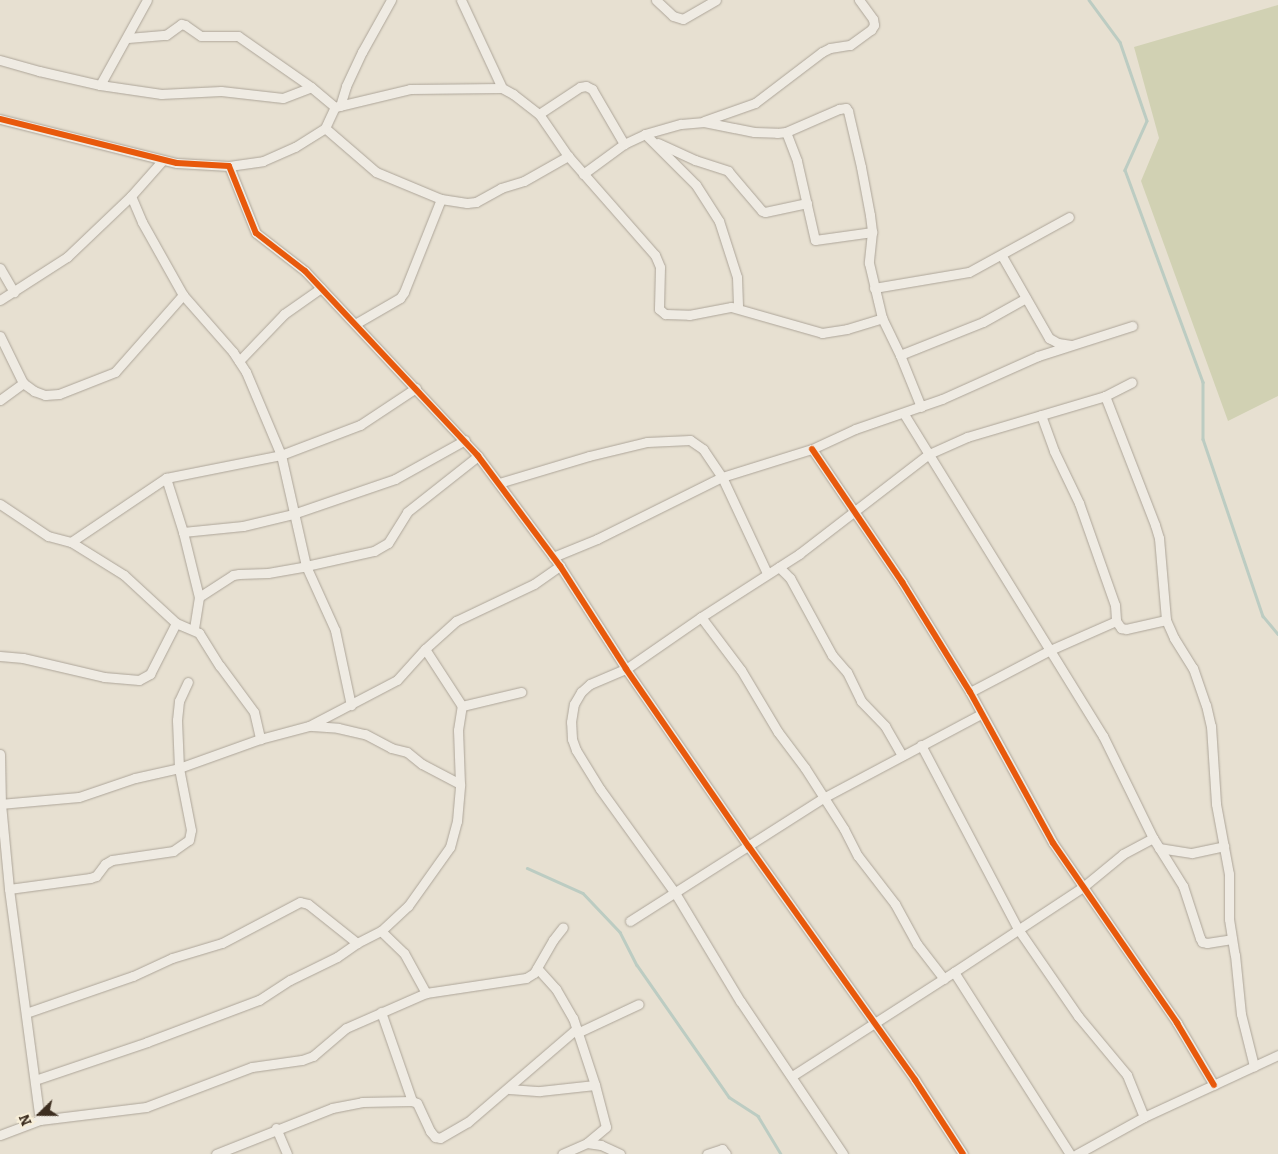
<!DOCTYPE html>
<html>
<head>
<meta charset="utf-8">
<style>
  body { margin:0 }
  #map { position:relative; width:1278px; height:1154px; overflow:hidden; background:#e7e0d1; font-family:Bitter,serif }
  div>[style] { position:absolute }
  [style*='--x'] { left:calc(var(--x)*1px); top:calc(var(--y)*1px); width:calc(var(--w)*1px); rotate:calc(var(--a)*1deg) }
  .cemetery>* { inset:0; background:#d1d1b3 }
  .stream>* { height:2.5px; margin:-1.25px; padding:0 1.25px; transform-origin:1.25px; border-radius:1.25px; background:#bcccc2 }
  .roads { filter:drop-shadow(0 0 1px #ada599) drop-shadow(0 0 1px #ada599) }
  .street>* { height:9px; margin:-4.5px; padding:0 4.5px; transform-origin:4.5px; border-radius:4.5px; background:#efebe3 }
  .cycleway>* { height:6px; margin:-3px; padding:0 3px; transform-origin:3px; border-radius:3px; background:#e8590c }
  span { translate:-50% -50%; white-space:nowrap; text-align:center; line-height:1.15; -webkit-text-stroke:5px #f7eed8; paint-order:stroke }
  .north { position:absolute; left:15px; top:1089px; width:50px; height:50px; -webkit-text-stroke:4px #f7eed8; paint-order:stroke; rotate:248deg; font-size:14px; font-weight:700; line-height:20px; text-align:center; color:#3d2e20 }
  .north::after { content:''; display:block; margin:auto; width:18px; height:22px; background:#3d2e20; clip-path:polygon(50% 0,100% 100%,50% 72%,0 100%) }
</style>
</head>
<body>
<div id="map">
  <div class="cemetery">
    <i style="clip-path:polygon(1278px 5px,1278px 396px,1228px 421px,1141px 181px,1159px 138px,1134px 47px)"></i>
  </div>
  <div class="stream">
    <i style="--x:1089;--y:0;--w:52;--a:53.6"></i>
    <i style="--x:1120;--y:42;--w:83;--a:71.1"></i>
    <i style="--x:1147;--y:121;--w:54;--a:114.2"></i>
    <i style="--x:1125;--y:170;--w:226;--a:69.8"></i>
    <i style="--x:1203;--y:382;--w:57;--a:90"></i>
    <i style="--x:1203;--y:439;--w:187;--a:71.3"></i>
    <i style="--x:1263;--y:616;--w:23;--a:50"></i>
    <i style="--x:527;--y:868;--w:61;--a:24.1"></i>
    <i style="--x:583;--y:893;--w:54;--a:46.5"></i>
    <i style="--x:620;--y:932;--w:37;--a:63"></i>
    <i style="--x:637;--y:965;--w:161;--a:55.1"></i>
    <i style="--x:729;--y:1097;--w:35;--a:33"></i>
    <i style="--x:758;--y:1116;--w:44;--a:58.8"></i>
  </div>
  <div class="roads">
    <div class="street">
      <i style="--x:461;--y:0;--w:97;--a:65"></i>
      <i style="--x:656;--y:0;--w:23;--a:43"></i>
      <i style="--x:673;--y:16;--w:10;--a:17"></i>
      <i style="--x:683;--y:19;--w:38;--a:-30"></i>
      <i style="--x:128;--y:38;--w:38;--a:-5"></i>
      <i style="--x:166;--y:35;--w:19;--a:-36"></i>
      <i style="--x:181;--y:24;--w:4;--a:14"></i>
      <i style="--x:185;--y:25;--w:19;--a:35"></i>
      <i style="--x:201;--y:36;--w:37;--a:0"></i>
      <i style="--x:238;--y:36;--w:89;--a:34.9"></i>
      <i style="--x:311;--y:87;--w:31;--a:40"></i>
      <i style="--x:0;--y:60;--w:41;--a:15.8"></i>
      <i style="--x:39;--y:71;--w:63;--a:12.9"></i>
      <i style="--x:100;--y:85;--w:62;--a:8.4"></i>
      <i style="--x:161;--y:94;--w:60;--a:-2.9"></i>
      <i style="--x:221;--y:91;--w:62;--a:6.4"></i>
      <i style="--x:283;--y:98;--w:30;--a:-21"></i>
      <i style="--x:100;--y:85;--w:97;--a:-61.1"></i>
      <i style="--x:340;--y:106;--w:21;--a:-73"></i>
      <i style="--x:346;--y:86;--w:38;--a:-65"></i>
      <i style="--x:362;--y:52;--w:60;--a:-60.9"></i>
      <i style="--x:335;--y:107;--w:77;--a:-13.5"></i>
      <i style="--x:410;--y:89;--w:92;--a:-0.6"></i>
      <i style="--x:502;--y:88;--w:13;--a:29"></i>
      <i style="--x:513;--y:94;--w:33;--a:38"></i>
      <i style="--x:539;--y:114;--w:51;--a:55.4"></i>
      <i style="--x:568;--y:156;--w:132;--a:48.7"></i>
      <i style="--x:655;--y:255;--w:13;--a:67"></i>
      <i style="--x:660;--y:267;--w:42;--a:91.4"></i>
      <i style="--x:659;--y:309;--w:8;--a:40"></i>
      <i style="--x:665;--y:314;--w:24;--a:2"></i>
      <i style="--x:689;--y:315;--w:43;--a:-10.8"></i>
      <i style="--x:731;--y:307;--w:95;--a:15.9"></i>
      <i style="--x:822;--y:333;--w:25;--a:-9"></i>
      <i style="--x:847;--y:329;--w:37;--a:-17"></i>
      <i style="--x:539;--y:114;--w:49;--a:-33.4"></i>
      <i style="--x:580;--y:87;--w:6;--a:-9"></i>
      <i style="--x:586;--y:86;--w:7;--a:27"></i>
      <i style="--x:592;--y:89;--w:64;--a:59.8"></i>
      <i style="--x:0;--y:119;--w:182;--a:14"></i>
      <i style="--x:177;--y:163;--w:52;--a:3.3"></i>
      <i style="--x:229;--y:166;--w:72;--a:68.1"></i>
      <i style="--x:256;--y:233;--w:62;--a:37.8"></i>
      <i style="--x:305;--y:271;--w:253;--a:46.9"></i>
      <i style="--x:478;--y:456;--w:137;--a:53.3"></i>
      <i style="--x:560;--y:566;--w:122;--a:57.3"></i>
      <i style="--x:626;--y:669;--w:216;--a:55.4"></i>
      <i style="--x:749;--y:847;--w:286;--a:54.5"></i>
      <i style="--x:915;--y:1080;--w:88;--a:57"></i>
      <i style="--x:704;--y:121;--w:54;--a:-19.4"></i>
      <i style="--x:755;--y:103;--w:84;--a:-37.3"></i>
      <i style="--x:822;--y:52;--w:9;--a:-27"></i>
      <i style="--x:830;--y:48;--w:20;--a:-9"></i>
      <i style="--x:850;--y:45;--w:26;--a:-36"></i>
      <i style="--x:871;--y:30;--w:6;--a:-59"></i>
      <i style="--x:874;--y:25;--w:6;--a:-99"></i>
      <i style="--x:873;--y:19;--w:24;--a:-126"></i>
      <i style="--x:325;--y:128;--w:67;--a:40.8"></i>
      <i style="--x:376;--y:172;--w:70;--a:22.6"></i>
      <i style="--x:441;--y:199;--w:26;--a:9"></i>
      <i style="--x:467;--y:203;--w:9;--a:-6"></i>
      <i style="--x:476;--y:202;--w:29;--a:-29"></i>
      <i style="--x:501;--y:188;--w:24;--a:-17"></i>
      <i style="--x:524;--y:181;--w:51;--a:-29.6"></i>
      <i style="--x:786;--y:132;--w:31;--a:69"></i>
      <i style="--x:797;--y:161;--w:81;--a:77.2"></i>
      <i style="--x:815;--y:240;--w:58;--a:-8"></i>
      <i style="--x:645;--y:134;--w:72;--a:45"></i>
      <i style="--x:696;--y:185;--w:43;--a:57.4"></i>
      <i style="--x:719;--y:221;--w:59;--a:72.2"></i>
      <i style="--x:737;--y:277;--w:31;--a:88"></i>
      <i style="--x:658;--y:143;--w:41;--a:24.7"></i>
      <i style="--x:695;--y:160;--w:35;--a:18"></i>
      <i style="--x:728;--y:171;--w:52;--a:49.6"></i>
      <i style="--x:762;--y:211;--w:3;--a:18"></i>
      <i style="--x:765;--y:212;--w:43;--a:-12.1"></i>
      <i style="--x:229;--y:166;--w:34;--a:-8"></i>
      <i style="--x:263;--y:161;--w:35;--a:-24"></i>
      <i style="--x:295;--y:147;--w:36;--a:-32"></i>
      <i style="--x:325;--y:128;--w:23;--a:-65"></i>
      <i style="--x:583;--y:174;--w:51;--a:-36.2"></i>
      <i style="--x:624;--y:144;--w:23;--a:-25"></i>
      <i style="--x:645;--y:134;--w:37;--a:-16"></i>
      <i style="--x:681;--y:124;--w:23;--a:-5"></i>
      <i style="--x:704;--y:122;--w:51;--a:11.3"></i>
      <i style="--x:754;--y:132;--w:23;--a:2"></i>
      <i style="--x:777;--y:133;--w:9;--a:-6"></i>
      <i style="--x:786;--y:132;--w:58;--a:-23.5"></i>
      <i style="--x:839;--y:109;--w:7;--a:-8"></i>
      <i style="--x:846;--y:108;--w:4;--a:56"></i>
      <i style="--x:848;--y:111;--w:57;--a:76.9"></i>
      <i style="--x:861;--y:167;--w:49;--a:79.4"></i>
      <i style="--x:870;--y:215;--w:17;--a:83"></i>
      <i style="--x:872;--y:232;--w:31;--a:96"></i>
      <i style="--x:869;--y:263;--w:57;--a:76.7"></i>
      <i style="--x:882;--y:318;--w:41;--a:64.1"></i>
      <i style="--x:900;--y:355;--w:56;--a:68"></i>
      <i style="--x:131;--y:196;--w:28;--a:67"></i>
      <i style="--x:142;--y:222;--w:84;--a:60.7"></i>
      <i style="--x:183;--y:295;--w:76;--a:48.7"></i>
      <i style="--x:233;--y:352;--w:24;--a:57"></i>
      <i style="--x:246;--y:372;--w:90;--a:67.1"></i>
      <i style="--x:281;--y:455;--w:114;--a:77.3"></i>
      <i style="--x:306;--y:566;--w:70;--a:65.6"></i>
      <i style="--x:335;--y:630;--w:77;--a:78"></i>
      <i style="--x:1002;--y:256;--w:95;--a:60.2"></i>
      <i style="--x:1049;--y:338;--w:10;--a:29"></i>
      <i style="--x:1058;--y:343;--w:13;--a:9"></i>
      <i style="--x:0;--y:268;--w:28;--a:60"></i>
      <i style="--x:874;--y:288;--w:96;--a:-9.6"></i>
      <i style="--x:969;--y:272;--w:114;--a:-28.8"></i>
      <i style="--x:0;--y:300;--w:80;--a:-32.7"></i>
      <i style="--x:67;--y:257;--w:88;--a:-43.6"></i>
      <i style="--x:131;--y:196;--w:48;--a:-48.4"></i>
      <i style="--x:355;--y:324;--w:52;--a:-30"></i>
      <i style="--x:400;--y:298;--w:7;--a:-56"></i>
      <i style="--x:404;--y:292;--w:100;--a:-68.3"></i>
      <i style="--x:0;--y:336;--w:52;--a:63.9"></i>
      <i style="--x:23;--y:383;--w:14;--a:36"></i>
      <i style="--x:34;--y:391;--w:12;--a:20"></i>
      <i style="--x:45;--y:395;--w:14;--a:-4"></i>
      <i style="--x:59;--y:394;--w:60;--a:-21.4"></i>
      <i style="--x:115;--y:372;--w:103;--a:-48.6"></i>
      <i style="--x:900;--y:355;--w:89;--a:-21.7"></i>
      <i style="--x:983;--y:322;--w:49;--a:-29.2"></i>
      <i style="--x:239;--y:361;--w:65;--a:-46.2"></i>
      <i style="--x:284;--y:314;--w:45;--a:-35.1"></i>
      <i style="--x:1105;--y:396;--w:138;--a:68.8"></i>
      <i style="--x:1155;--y:525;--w:14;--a:73"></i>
      <i style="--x:1159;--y:538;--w:82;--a:85.1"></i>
      <i style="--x:1166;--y:620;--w:20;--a:66"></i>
      <i style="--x:1174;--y:638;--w:36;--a:58"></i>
      <i style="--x:1193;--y:668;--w:39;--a:71"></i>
      <i style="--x:1206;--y:705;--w:22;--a:77"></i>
      <i style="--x:1211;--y:726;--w:78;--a:86.3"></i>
      <i style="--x:1216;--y:804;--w:71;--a:79.5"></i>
      <i style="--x:1229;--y:874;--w:45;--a:90"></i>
      <i style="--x:1229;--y:919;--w:36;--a:81"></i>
      <i style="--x:1235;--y:955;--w:59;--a:84.2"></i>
      <i style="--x:1241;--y:1014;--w:54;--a:76"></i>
      <i style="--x:0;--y:400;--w:29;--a:-36"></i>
      <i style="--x:904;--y:414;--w:379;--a:58.3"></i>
      <i style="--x:1103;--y:736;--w:114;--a:63.9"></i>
      <i style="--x:1153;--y:838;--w:57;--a:58"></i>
      <i style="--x:1183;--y:886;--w:55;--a:71.9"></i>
      <i style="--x:1200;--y:938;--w:4;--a:63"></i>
      <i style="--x:1202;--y:942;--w:5;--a:11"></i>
      <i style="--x:1207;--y:943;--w:25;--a:-9"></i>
      <i style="--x:1041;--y:415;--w:38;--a:70"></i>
      <i style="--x:1054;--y:451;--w:58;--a:64.3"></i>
      <i style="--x:1079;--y:503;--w:108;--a:70.6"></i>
      <i style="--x:1115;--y:605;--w:16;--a:86"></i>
      <i style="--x:1116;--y:621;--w:9;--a:54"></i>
      <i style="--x:1121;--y:628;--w:5;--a:11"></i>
      <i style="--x:1126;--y:629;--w:41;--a:-12.7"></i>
      <i style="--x:812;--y:449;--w:161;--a:55.9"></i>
      <i style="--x:902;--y:582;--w:129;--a:58.3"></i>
      <i style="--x:970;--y:692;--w:172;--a:61.2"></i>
      <i style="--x:1053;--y:843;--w:219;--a:55.4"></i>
      <i style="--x:1177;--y:1023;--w:72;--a:59.2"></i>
      <i style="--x:166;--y:478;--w:57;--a:72.5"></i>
      <i style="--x:183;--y:532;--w:67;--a:76.2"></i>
      <i style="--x:199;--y:597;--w:32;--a:99"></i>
      <i style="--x:499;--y:483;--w:94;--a:-16.7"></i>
      <i style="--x:589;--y:456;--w:60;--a:-13.6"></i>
      <i style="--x:647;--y:442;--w:43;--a:-2.7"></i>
      <i style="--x:690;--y:440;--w:16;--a:35"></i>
      <i style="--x:703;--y:449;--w:34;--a:56"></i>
      <i style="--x:722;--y:477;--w:106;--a:64.9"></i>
      <i style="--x:0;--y:504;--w:58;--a:33.7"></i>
      <i style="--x:48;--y:536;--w:24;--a:15"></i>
      <i style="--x:71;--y:542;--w:62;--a:31.9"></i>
      <i style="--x:124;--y:575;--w:71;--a:42.7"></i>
      <i style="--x:176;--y:623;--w:25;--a:23"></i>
      <i style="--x:199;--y:633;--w:39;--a:58"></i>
      <i style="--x:220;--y:666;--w:57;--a:53.5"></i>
      <i style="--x:254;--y:712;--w:28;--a:77"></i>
      <i style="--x:183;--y:532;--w:60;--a:-5.7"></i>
      <i style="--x:243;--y:526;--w:51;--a:-13.5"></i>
      <i style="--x:293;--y:514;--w:108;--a:-18.9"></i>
      <i style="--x:395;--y:479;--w:80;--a:-29.1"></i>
      <i style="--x:71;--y:542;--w:115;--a:-34"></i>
      <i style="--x:166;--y:478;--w:117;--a:-11.3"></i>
      <i style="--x:281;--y:455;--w:85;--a:-20.8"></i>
      <i style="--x:360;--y:425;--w:67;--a:-33.5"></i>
      <i style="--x:553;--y:557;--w:48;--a:-22.2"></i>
      <i style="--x:597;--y:539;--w:140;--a:-26.4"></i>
      <i style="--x:722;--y:477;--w:94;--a:-17.3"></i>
      <i style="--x:812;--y:449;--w:47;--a:-24.9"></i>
      <i style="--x:855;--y:429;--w:92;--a:-19"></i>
      <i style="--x:942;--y:399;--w:105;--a:-24.1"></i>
      <i style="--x:1038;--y:356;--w:99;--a:-17.7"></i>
      <i style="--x:779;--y:567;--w:16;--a:45"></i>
      <i style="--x:790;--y:578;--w:88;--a:61.4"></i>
      <i style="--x:832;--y:655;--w:23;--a:49"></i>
      <i style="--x:847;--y:672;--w:32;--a:64"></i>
      <i style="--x:861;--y:701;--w:35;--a:46"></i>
      <i style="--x:885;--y:726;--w:34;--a:60"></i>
      <i style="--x:199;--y:597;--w:40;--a:-32.9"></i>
      <i style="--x:233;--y:575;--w:6;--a:-9"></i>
      <i style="--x:239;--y:574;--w:29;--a:-2"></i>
      <i style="--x:268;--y:573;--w:39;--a:-10"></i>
      <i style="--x:306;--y:566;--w:70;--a:-12.4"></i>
      <i style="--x:374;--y:551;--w:16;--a:-30"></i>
      <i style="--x:388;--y:543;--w:36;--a:-58"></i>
      <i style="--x:407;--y:512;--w:90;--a:-38.3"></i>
      <i style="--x:701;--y:617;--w:66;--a:53"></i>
      <i style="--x:741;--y:670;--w:72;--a:59.2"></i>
      <i style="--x:778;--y:732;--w:45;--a:53.1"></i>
      <i style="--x:805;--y:768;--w:72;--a:57.4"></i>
      <i style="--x:844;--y:829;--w:30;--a:63"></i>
      <i style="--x:858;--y:856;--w:61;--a:52.4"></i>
      <i style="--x:895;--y:904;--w:46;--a:61.2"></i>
      <i style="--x:917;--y:944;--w:44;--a:52.4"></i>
      <i style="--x:0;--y:656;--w:23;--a:5"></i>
      <i style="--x:23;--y:658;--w:83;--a:13.2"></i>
      <i style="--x:104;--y:677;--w:35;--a:5"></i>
      <i style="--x:139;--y:680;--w:13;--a:-29"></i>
      <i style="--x:150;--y:674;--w:57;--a:-63"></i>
      <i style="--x:970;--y:692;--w:90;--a:-27.7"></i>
      <i style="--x:1050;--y:650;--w:72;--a:-23.7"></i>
      <i style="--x:462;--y:706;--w:61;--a:-13.3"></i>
      <i style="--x:312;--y:726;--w:26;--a:4"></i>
      <i style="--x:338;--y:728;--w:28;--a:13"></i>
      <i style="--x:365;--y:734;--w:30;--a:28"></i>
      <i style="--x:391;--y:748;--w:16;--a:14"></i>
      <i style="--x:407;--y:752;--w:19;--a:39"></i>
      <i style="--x:422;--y:764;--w:43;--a:27.8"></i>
      <i style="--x:921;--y:745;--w:208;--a:62.2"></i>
      <i style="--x:1018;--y:929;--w:106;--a:55.4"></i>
      <i style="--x:1078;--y:1016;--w:77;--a:50.3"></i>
      <i style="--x:1127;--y:1075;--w:45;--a:68"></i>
      <i style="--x:0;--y:754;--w:50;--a:88.9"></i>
      <i style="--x:1;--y:804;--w:85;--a:84.6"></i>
      <i style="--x:9;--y:889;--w:233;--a:82.4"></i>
      <i style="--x:0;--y:804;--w:79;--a:-5.1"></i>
      <i style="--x:79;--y:797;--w:59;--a:-18.7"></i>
      <i style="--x:135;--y:778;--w:45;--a:-12.8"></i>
      <i style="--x:179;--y:768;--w:86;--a:-19.7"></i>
      <i style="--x:260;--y:739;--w:51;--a:-14.9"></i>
      <i style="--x:309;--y:726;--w:99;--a:-27.6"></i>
      <i style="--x:397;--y:680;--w:42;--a:-47.9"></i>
      <i style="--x:425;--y:649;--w:42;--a:-42.1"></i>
      <i style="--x:456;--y:621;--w:86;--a:-25.4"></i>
      <i style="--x:534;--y:584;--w:32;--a:-35"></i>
      <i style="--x:1159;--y:848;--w:33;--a:9"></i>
      <i style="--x:1192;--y:853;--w:33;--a:-12"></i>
      <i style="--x:9;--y:889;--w:82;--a:-7.7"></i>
      <i style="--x:90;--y:878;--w:6;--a:-18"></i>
      <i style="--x:96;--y:876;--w:15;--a:-53"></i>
      <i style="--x:105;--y:864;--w:8;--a:-30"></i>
      <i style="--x:112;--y:860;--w:62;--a:-8.4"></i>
      <i style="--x:173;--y:851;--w:19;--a:-35"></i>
      <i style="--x:189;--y:840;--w:10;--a:-79"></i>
      <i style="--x:191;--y:830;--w:63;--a:-101"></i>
      <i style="--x:179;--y:768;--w:48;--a:-92.4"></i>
      <i style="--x:177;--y:720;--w:19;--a:-84"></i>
      <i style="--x:179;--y:701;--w:21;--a:-65"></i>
      <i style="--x:630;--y:921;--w:229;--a:-32.5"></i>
      <i style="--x:823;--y:798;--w:179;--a:-28"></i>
      <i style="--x:381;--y:931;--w:32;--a:44"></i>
      <i style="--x:404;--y:953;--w:46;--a:61.2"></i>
      <i style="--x:537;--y:968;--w:28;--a:48"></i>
      <i style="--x:556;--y:989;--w:34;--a:60"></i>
      <i style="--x:573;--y:1018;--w:71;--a:71.8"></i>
      <i style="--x:595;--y:1085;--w:43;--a:75.3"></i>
      <i style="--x:606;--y:1127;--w:25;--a:140"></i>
      <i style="--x:587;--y:1143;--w:27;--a:156"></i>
      <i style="--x:954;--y:972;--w:216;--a:57.5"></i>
      <i style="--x:381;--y:1012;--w:94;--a:70.8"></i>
      <i style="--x:26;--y:1013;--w:113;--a:-19.1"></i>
      <i style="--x:133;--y:976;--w:43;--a:-24.8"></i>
      <i style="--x:172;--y:958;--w:52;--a:-16.7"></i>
      <i style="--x:222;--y:943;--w:88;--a:-27.7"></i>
      <i style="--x:300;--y:902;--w:8;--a:14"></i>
      <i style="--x:308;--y:904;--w:63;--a:38.5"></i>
      <i style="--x:577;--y:1033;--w:68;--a:-25.1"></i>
      <i style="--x:792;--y:1076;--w:193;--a:-32.7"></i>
      <i style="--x:954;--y:972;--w:154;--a:-33.4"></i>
      <i style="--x:1083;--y:887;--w:52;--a:-39.5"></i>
      <i style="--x:1123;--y:854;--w:34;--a:-28"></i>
      <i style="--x:35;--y:1080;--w:118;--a:-18.7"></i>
      <i style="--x:147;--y:1042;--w:120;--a:-20.6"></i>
      <i style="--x:259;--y:1000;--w:37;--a:-33"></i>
      <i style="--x:290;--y:980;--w:52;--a:-26.1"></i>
      <i style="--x:337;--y:957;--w:24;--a:-35"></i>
      <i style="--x:357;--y:943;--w:27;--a:-27"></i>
      <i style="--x:381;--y:931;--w:37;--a:-43"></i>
      <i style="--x:408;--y:906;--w:72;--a:-54.6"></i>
      <i style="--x:450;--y:847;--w:27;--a:-75"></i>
      <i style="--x:457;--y:821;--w:37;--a:-85"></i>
      <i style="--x:460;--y:784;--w:54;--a:-92.1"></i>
      <i style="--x:458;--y:730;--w:24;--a:-81"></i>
      <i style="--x:462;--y:706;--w:68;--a:-123"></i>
      <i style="--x:509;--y:1089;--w:31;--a:4"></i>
      <i style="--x:540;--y:1091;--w:55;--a:-6.2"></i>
      <i style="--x:276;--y:1128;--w:28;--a:67"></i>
      <i style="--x:0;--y:1135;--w:43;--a:-20.6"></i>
      <i style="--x:40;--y:1120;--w:107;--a:-7"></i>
      <i style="--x:146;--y:1107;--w:113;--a:-20.7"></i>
      <i style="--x:252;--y:1067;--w:50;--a:-8"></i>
      <i style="--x:302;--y:1060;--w:12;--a:-20"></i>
      <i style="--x:313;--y:1056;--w:43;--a:-40.3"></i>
      <i style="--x:346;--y:1028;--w:87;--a:-23.6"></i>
      <i style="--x:426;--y:993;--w:101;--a:-8.5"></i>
      <i style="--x:526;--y:978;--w:9;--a:-32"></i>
      <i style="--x:534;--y:973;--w:38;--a:-60"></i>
      <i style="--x:553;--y:940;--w:16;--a:-52"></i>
      <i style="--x:587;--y:1143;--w:14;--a:8"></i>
      <i style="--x:601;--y:1145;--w:21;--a:25"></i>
      <i style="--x:216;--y:1154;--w:125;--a:-21.6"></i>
      <i style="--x:332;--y:1108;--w:31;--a:-11"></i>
      <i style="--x:362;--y:1102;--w:50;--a:-1.1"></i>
      <i style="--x:412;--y:1101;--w:5;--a:22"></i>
      <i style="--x:417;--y:1103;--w:31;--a:65"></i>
      <i style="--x:430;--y:1131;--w:8;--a:50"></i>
      <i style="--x:435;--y:1137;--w:5;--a:11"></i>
      <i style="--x:440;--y:1138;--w:32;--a:-30"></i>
      <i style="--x:468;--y:1122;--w:143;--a:-40.7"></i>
      <i style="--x:707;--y:1154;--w:16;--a:-18"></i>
      <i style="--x:722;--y:1149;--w:6;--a:51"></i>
      <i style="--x:843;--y:1154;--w:184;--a:-123.9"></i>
      <i style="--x:740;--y:1001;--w:126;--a:-121"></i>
      <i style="--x:675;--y:893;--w:128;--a:-125.8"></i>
      <i style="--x:600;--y:789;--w:46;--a:-121.6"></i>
      <i style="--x:576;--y:750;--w:12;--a:-110"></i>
      <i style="--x:572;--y:739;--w:17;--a:-93"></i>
      <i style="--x:571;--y:722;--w:18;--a:-81"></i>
      <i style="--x:574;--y:704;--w:14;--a:-60"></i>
      <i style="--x:581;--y:692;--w:12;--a:-42"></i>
      <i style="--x:590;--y:684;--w:39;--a:-23"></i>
      <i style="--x:626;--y:669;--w:91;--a:-34.7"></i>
      <i style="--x:701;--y:617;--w:117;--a:-32.7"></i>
      <i style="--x:799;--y:554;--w:164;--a:-37.6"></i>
      <i style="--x:929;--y:454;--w:42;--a:-24.1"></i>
      <i style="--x:967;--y:437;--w:144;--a:-16.5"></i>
      <i style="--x:1105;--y:396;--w:30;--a:-27"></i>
      <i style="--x:1077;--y:1154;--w:77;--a:-28.9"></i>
      <i style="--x:1144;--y:1117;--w:148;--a:-24.8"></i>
    </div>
  </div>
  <div class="cycleway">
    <i style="--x:0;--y:119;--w:182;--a:14"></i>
    <i style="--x:177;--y:163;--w:52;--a:3.3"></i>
    <i style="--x:229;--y:166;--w:72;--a:68.1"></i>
    <i style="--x:256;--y:233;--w:62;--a:37.8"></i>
    <i style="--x:305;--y:271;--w:253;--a:46.9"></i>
    <i style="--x:478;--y:456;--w:137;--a:53.3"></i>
    <i style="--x:560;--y:566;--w:122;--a:57.3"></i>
    <i style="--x:626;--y:669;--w:216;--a:55.4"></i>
    <i style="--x:749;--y:847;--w:286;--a:54.5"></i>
    <i style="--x:915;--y:1080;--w:88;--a:57"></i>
    <i style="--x:812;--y:449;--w:161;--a:55.9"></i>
    <i style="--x:902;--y:582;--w:129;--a:58.3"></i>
    <i style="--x:970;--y:692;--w:172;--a:61.2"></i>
    <i style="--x:1053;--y:843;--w:219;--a:55.4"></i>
    <i style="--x:1177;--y:1023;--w:72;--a:59.2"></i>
  </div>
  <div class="north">N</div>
</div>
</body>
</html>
